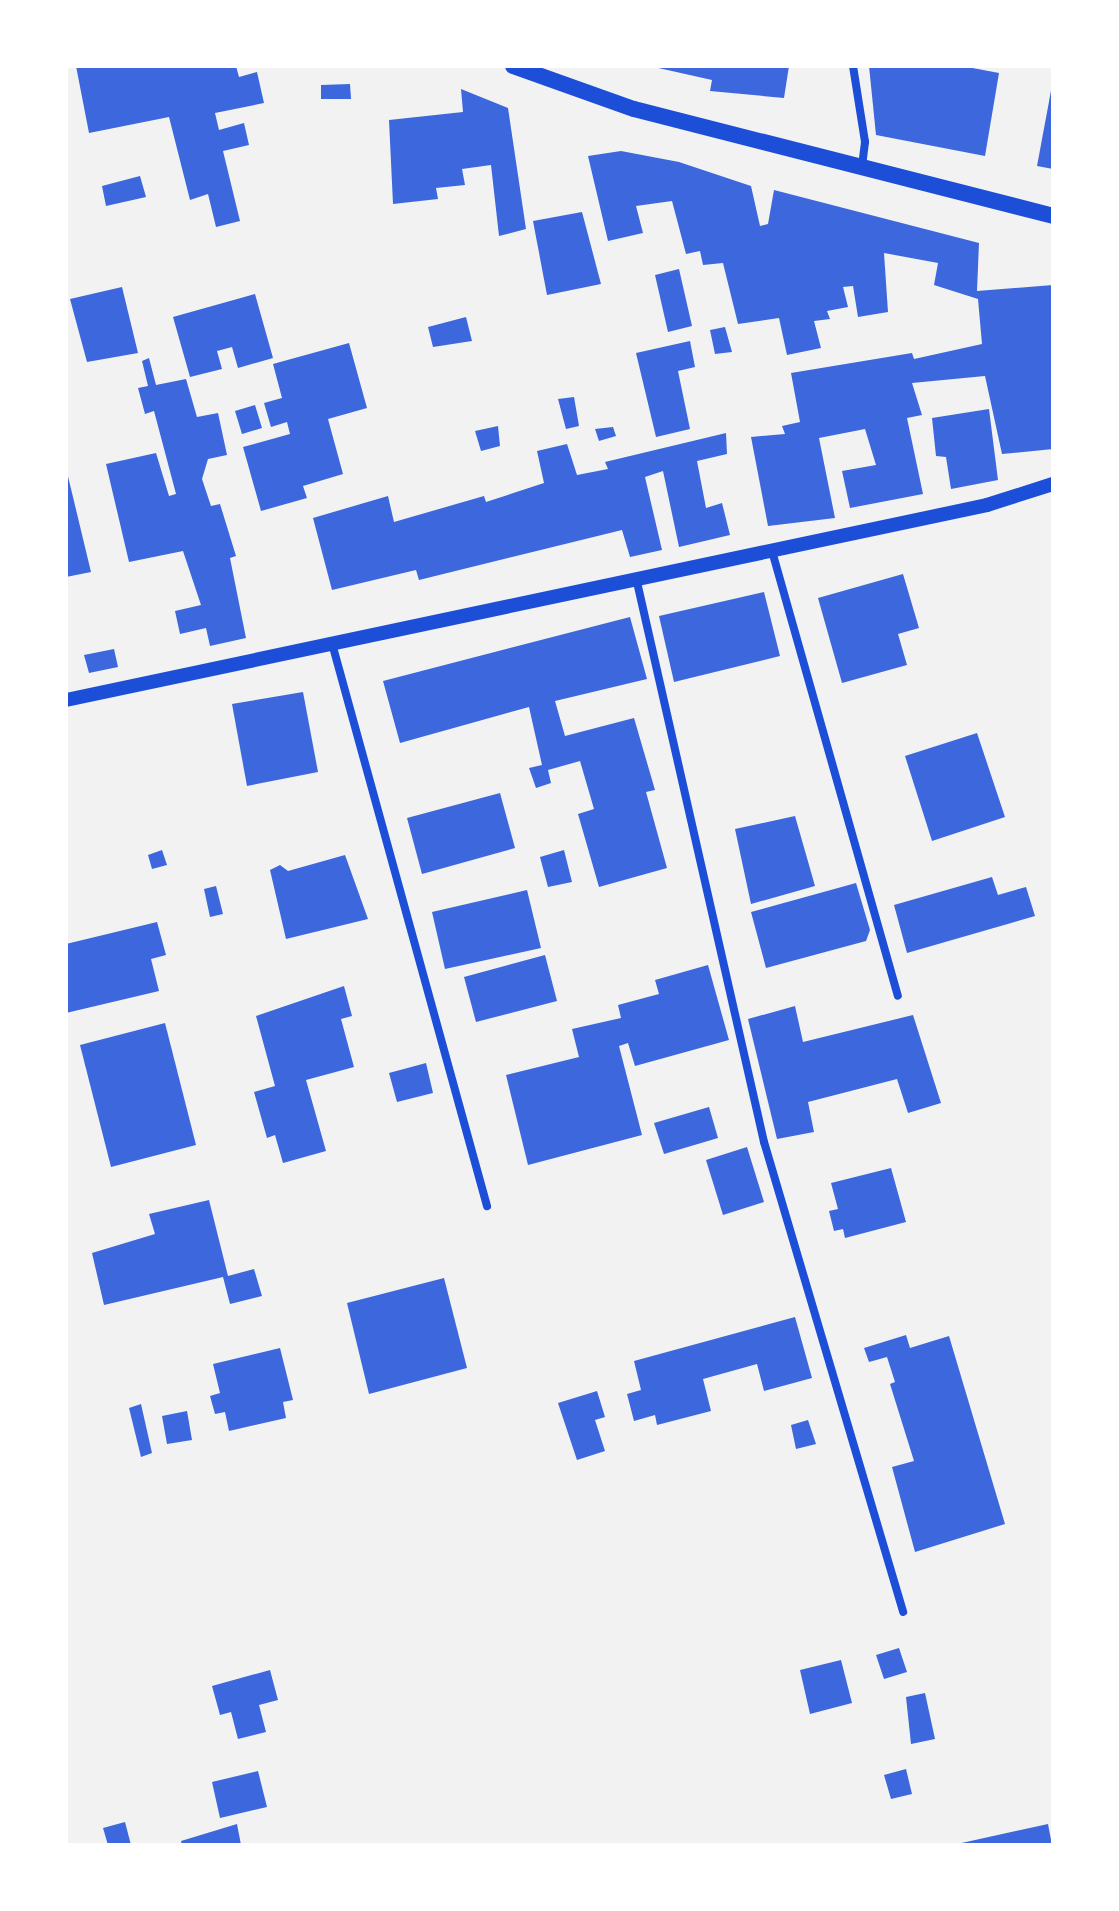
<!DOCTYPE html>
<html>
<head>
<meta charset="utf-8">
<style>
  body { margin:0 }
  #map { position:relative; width:1119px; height:1911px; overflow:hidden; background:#f2f2f2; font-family:"Varela Round",sans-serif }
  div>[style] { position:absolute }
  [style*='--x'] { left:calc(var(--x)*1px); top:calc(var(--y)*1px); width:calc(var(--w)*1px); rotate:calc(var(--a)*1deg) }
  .building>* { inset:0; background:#3d67dc }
  .minor>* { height:8px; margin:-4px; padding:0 4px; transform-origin:4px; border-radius:4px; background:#1d4ed8 }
  .tertiary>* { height:14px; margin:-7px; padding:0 7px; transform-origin:7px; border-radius:7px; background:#1d4ed8 }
  .secondary>* { height:16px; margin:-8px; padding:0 8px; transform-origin:8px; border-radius:8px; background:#1d4ed8 }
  span { translate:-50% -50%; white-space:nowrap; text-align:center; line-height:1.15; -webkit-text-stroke:8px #fff; paint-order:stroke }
  .frame { position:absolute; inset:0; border:68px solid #fff; pointer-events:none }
</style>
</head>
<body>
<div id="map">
  <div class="building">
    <i style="clip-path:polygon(76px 66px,236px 66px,239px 77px,257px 72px,264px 103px,215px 113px,219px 130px,244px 123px,249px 145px,223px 151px,240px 221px,216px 227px,208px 194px,190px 200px,169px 117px,89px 133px)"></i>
    <i style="clip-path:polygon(789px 66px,784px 98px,710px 91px,712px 80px,654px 67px)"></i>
    <i style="clip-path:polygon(869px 66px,962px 66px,999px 73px,985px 156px,876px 135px)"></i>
    <i style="clip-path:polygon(1053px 80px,1053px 169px,1037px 166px)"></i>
    <i style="clip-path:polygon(350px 84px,351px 99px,321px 99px,321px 85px)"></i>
    <i style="clip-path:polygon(461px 89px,508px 108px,526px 229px,499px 236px,491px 165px,462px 169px,465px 185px,436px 188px,438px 199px,393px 204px,389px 120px,463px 112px)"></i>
    <i style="clip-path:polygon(621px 151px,679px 162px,751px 186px,760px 226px,768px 224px,774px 190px,979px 243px,977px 291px,1053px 285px,1053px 449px,1002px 454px,985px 376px,912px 383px,922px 415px,907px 418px,923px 494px,850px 508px,842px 471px,876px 465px,865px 429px,819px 438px,835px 518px,768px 526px,751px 437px,785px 434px,782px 426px,800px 422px,791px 373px,912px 353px,914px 359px,982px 344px,978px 299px,934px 285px,938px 263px,884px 253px,888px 312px,858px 317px,853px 286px,843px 287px,848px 307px,827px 311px,830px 319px,814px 321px,821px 348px,787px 355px,779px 318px,738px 324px,723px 263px,703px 265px,700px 251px,686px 254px,672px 201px,636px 206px,643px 233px,608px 241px,588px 156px)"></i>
    <i style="clip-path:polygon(140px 176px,146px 197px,106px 206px,102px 186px)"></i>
    <i style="clip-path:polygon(582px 212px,601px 284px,547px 295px,533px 221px)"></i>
    <i style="clip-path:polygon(679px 269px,692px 326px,668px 332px,655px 275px)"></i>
    <i style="clip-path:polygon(122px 287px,138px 353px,87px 362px,70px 299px)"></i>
    <i style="clip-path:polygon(255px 294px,273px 358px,238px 368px,232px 347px,217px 351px,222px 369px,190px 377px,173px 317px)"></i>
    <i style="clip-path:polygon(466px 317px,472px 341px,433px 347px,428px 327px)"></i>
    <i style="clip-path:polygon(725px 327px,732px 352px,715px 354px,710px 330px)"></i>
    <i style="clip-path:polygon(690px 341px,695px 367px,678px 371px,690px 429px,656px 437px,636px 353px)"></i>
    <i style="clip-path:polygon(349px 343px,367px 408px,328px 419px,343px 474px,303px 486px,307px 498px,261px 511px,243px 447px,290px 434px,287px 422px,271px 427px,264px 403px,282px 398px,273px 364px)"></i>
    <i style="clip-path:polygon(149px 358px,156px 385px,186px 379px,197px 417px,218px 413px,227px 455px,208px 459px,202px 479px,211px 506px,220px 504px,236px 556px,230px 558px,246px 638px,210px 646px,206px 628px,180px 634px,175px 611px,201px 605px,183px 551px,129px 562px,106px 464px,156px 453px,169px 496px,176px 494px,154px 411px,145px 414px,138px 388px,148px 386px,142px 361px)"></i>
    <i style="clip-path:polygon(574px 397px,579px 426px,566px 429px,558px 399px)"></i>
    <i style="clip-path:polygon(255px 405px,262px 428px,242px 434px,235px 411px)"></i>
    <i style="clip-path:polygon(989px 409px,998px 480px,951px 489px,946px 457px,936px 456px,932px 418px)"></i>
    <i style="clip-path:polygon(498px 426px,500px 446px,481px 451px,475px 431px)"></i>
    <i style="clip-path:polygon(613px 427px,616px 436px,599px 441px,595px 429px)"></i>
    <i style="clip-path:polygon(726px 433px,727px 454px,697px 461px,706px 508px,722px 503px,730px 535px,679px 547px,663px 471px,645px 477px,662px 550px,630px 557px,622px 530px,419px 580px,416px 570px,332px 590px,313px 518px,388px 496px,394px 522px,484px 496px,486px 502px,544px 483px,537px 451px,567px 444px,577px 475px,608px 469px,605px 462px)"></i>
    <i style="clip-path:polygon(66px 468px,91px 572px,66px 577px)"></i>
    <i style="clip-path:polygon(903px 574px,919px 628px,898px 634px,907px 665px,842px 683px,818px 598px)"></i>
    <i style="clip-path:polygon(764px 592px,780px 656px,674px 682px,659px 616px)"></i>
    <i style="clip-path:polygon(630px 617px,647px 679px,555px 701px,565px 736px,634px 718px,655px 790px,646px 792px,667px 868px,599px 887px,578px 814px,594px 809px,580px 761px,548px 770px,551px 783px,536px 788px,529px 768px,542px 765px,529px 707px,400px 743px,383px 681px)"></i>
    <i style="clip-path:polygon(114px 649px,118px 667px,89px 673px,84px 655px)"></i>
    <i style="clip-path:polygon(303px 692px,318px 772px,247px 786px,232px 704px)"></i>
    <i style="clip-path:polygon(977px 733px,1005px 817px,932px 841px,905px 756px)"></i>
    <i style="clip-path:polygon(500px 793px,515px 848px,422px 874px,407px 818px)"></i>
    <i style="clip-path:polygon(795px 816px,815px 886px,751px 904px,735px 829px)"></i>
    <i style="clip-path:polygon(162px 850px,167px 865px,152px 869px,148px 855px)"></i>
    <i style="clip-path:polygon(564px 850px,572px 882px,548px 887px,540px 857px)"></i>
    <i style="clip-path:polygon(345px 855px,368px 919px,286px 939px,270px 870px,280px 865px,288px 871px)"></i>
    <i style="clip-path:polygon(992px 877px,998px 895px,1026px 887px,1035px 916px,907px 953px,894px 905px)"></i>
    <i style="clip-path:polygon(856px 883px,870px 930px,866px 941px,766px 968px,751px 912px)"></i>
    <i style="clip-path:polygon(216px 886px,223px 914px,210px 917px,204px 889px)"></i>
    <i style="clip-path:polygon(527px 890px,541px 948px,445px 969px,432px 912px)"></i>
    <i style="clip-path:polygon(157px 922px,166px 955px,151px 959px,159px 991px,66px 1013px,66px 944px)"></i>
    <i style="clip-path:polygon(545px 955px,557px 1001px,476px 1022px,464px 977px)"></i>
    <i style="clip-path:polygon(708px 965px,729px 1040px,635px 1066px,628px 1043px,619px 1046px,642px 1135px,528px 1165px,506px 1075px,579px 1057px,572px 1029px,621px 1018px,618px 1005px,659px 994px,655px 980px)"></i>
    <i style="clip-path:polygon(344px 986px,352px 1016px,341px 1019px,354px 1067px,306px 1080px,326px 1151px,283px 1163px,275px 1135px,267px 1138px,254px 1092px,275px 1086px,256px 1016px)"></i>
    <i style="clip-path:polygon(795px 1006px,803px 1042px,913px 1015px,941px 1103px,908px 1113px,897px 1079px,808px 1102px,814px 1132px,777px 1139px,748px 1019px)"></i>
    <i style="clip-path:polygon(165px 1023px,196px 1145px,111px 1167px,80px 1045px)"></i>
    <i style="clip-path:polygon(426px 1063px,433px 1093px,397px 1102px,389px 1073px)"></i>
    <i style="clip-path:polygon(709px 1107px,718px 1138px,664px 1154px,654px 1123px)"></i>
    <i style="clip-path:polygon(747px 1147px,764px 1202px,723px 1215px,706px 1160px)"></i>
    <i style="clip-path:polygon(891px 1168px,906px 1222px,845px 1238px,843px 1229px,834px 1231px,829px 1211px,838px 1209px,831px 1183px)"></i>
    <i style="clip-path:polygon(209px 1200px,228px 1276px,254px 1269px,262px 1296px,230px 1304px,223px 1277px,104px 1305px,92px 1253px,155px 1234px,149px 1214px)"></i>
    <i style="clip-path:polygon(444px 1278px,467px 1368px,369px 1394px,347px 1303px)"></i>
    <i style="clip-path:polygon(795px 1317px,812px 1378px,764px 1391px,757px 1364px,703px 1379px,711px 1411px,657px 1425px,655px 1415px,634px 1421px,627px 1394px,641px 1390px,634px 1361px)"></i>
    <i style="clip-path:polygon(906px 1335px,910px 1348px,949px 1336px,1005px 1524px,915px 1552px,892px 1467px,914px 1461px,890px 1384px,895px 1382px,887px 1357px,869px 1362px,864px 1348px)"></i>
    <i style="clip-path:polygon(280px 1348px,293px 1400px,283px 1402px,286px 1418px,229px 1431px,225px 1412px,215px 1414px,210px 1396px,220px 1393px,213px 1364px)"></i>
    <i style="clip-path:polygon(597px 1391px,605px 1417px,595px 1420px,605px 1451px,577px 1460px,558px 1403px)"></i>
    <i style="clip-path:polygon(141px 1404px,152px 1453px,141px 1457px,129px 1408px)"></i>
    <i style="clip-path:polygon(187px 1411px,192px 1440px,167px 1444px,162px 1416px)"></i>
    <i style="clip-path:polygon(808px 1420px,816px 1444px,796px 1449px,791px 1425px)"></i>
    <i style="clip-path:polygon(899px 1648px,907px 1672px,884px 1679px,876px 1655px)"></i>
    <i style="clip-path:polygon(841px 1660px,852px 1703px,810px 1714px,800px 1670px)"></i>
    <i style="clip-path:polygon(270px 1670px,278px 1700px,259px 1705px,266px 1732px,238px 1739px,231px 1712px,220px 1715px,212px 1686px)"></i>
    <i style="clip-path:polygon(925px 1693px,935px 1739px,911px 1744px,906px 1697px)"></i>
    <i style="clip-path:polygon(906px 1769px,912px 1794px,891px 1799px,884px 1775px)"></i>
    <i style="clip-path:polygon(258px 1771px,267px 1807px,220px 1818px,212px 1782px)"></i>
    <i style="clip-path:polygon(125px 1822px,131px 1845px,108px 1845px,103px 1828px)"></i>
    <i style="clip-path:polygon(237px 1824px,241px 1845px,182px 1845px,181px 1841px)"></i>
    <i style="clip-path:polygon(1048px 1824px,1052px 1845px,958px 1845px,957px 1844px)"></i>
  </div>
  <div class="minor">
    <i style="--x:853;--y:66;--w:77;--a:81"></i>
    <i style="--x:865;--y:142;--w:25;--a:97"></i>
    <i style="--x:772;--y:551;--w:462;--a:74.2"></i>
    <i style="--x:637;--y:582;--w:574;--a:77.22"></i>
    <i style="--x:764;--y:1142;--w:490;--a:73.5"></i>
    <i style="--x:333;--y:647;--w:580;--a:74.6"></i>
  </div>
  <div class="tertiary">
    <i style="--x:66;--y:700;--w:941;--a:-11.95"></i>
    <i style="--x:987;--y:505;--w:69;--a:-17.7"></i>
  </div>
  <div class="secondary">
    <i style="--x:513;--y:66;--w:128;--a:19.6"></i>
    <i style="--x:634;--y:109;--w:432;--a:14.3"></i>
  </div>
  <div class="frame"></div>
</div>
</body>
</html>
